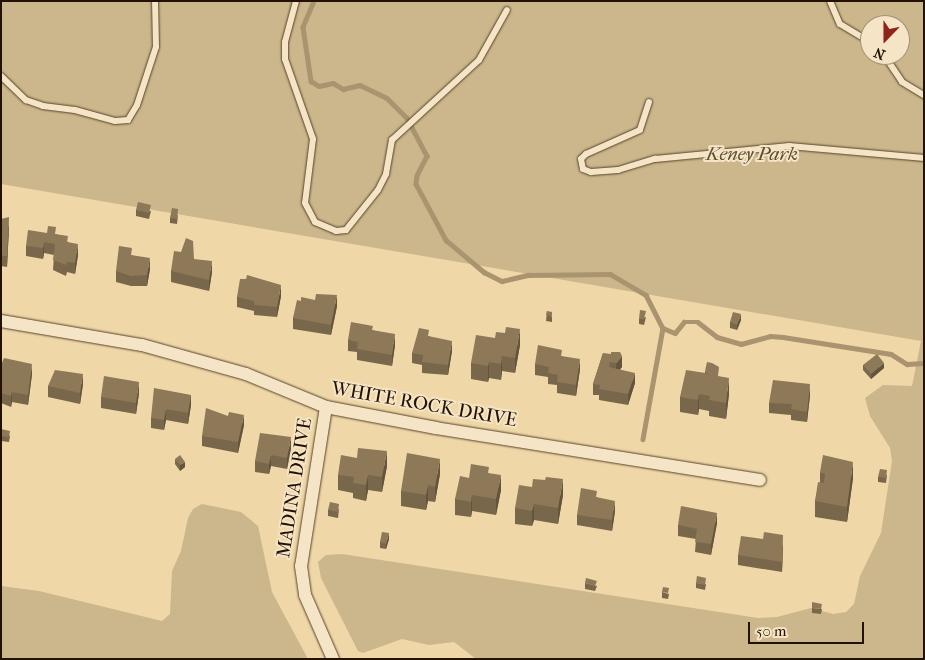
<!DOCTYPE html>
<html>
<head>
<meta charset="utf-8">
<style>
  body { margin:0 }
  #map { position:relative; width:925px; height:660px; overflow:hidden; background:#efd7a7; font-family:"IM FELL French Canon",serif }
  div>[style] { position:absolute }
  [style*='--x'] { left:calc(var(--x)*1px); top:calc(var(--y)*1px); width:calc(var(--w)*1px); rotate:calc(var(--a)*1deg) }
  .green>* { inset:0; background:#ccb68b }
  .stream>* { height:4.5px; margin:-2.25px; padding:0 2.25px; transform-origin:2.25px; border-radius:2.25px; background:#aa946f }
  .roads { filter:drop-shadow(0 0 1px #56432a) drop-shadow(0 0 1px #56432a) }
  .service>* { height:6px; margin:-3px; padding:0 3px; transform-origin:3px; border-radius:3px; background:#f5e5c6 }
  .minor>* { height:12px; margin:-6px; padding:0 6px; transform-origin:6px; border-radius:6px; background:#f5e5c6 }
  .wall>* { inset:0; background:#79674b }
  .shaded-wall>* { inset:0; background:#63543d }
  .building>* { inset:0; background:#8d7857 }
  span { translate:-50% -50%; white-space:nowrap; text-align:center; line-height:1.15; -webkit-text-stroke:4px #f5e5c6; paint-order:stroke }
  .park-label { font-size:19px; color:#5e4b31; font-style:italic }
  .street-label { font-size:19px; color:#231201 }
  .frame { position:absolute; inset:0; border:2px solid #231201; pointer-events:none }
  .north { position:absolute; left:860px; top:15px; width:50px; height:50px; box-sizing:border-box; background:#f5e5c6; border:1px solid #a19177; border-radius:50%; rotate:202deg; font-size:14px; font-weight:700; line-height:20px; text-align:center; color:#231201 }
  .north::after { content:''; display:block; margin:auto; width:18px; height:22px; background:#8f2418; clip-path:polygon(50% 0,100% 100%,50% 72%,0 100%) }
  .scale { position:absolute; left:748px; top:622px; width:116px; height:22px; box-sizing:border-box; border:2px solid #231201; border-top:0; padding-left:6px; font-size:15px; line-height:18px; white-space:nowrap; color:#231201; -webkit-text-stroke:4px #f5e5c6; paint-order:stroke }
</style>
</head>
<body>
<div id="map">
  <div class="green">
    <i style="clip-path:polygon(evenodd,1px 1px,924px 1px,924px 659px,476px 659px,454px 642px,429px 645px,402px 639px,363px 653px,358px 651px,321px 578px,318px 562px,326px 555px,342px 554px,758px 618px,777px 617px,811px 608px,833px 614px,846px 612px,854px 604px,860px 576px,881px 533px,892px 461px,890px 448px,870px 416px,865px 398px,883px 385px,912px 386px,921px 341px,1px 184px,1px 1px,870px 25px,900px 25px,900px 55px,870px 55px,870px 25px)"></i>
    <i style="clip-path:polygon(202px 504px,241px 512px,258px 526px,272px 592px,308px 659px,1px 659px,1px 586px,39px 591px,162px 621px,170px 614px,172px 571px,181px 551px,188px 518px,193px 509px)"></i>
  </div>
  <div class="stream">
    <i style="--x:314;--y:1;--w:28;--a:113"></i>
    <i style="--x:303;--y:27;--w:55;--a:81.6"></i>
    <i style="--x:311;--y:81;--w:9;--a:32"></i>
    <i style="--x:319;--y:86;--w:14;--a:-12"></i>
    <i style="--x:333;--y:83;--w:12;--a:31"></i>
    <i style="--x:343;--y:89;--w:17;--a:-13"></i>
    <i style="--x:360;--y:85;--w:30;--a:26"></i>
    <i style="--x:387;--y:98;--w:28;--a:45"></i>
    <i style="--x:407;--y:118;--w:43;--a:62.2"></i>
    <i style="--x:427;--y:156;--w:22;--a:117"></i>
    <i style="--x:417;--y:176;--w:8;--a:97"></i>
    <i style="--x:416;--y:184;--w:64;--a:61.8"></i>
    <i style="--x:446;--y:240;--w:50;--a:40.1"></i>
    <i style="--x:484;--y:272;--w:20;--a:27"></i>
    <i style="--x:502;--y:281;--w:27;--a:-13"></i>
    <i style="--x:528;--y:275;--w:82;--a:-0.7"></i>
    <i style="--x:610;--y:274;--w:42;--a:30.3"></i>
    <i style="--x:646;--y:295;--w:37;--a:63"></i>
    <i style="--x:663;--y:328;--w:113;--a:100.2"></i>
    <i style="--x:663;--y:328;--w:13;--a:23"></i>
    <i style="--x:675;--y:333;--w:14;--a:-51"></i>
    <i style="--x:684;--y:322;--w:14;--a:0"></i>
    <i style="--x:698;--y:322;--w:24;--a:38"></i>
    <i style="--x:717;--y:337;--w:25;--a:16"></i>
    <i style="--x:741;--y:344;--w:30;--a:-15"></i>
    <i style="--x:770;--y:336;--w:13;--a:4"></i>
    <i style="--x:783;--y:337;--w:109;--a:8.9"></i>
    <i style="--x:891;--y:354;--w:19;--a:32"></i>
    <i style="--x:907;--y:364;--w:17;--a:-3"></i>
  </div>
  <div class="roads">
    <div class="service">
      <i style="--x:296;--y:1;--w:42;--a:105"></i>
      <i style="--x:285;--y:42;--w:17;--a:90"></i>
      <i style="--x:285;--y:59;--w:85;--a:70.7"></i>
      <i style="--x:313;--y:139;--w:64;--a:97.1"></i>
      <i style="--x:305;--y:203;--w:21;--a:62"></i>
      <i style="--x:315;--y:222;--w:23;--a:23"></i>
      <i style="--x:336;--y:231;--w:10;--a:-6"></i>
      <i style="--x:346;--y:230;--w:51;--a:-51.3"></i>
      <i style="--x:378;--y:190;--w:18;--a:-63"></i>
      <i style="--x:386;--y:174;--w:35;--a:-80"></i>
      <i style="--x:392;--y:140;--w:118;--a:-42.6"></i>
      <i style="--x:479;--y:60;--w:57;--a:-60.8"></i>
      <i style="--x:830;--y:1;--w:25;--a:67"></i>
      <i style="--x:840;--y:24;--w:35;--a:31"></i>
      <i style="--x:884;--y:55;--w:32;--a:56"></i>
      <i style="--x:902;--y:82;--w:26;--a:31"></i>
      <i style="--x:1;--y:76;--w:35;--a:44"></i>
      <i style="--x:26;--y:100;--w:18;--a:19"></i>
      <i style="--x:43;--y:106;--w:32;--a:7"></i>
      <i style="--x:75;--y:110;--w:41;--a:15.4"></i>
      <i style="--x:115;--y:121;--w:13;--a:-4"></i>
      <i style="--x:128;--y:120;--w:17;--a:-59"></i>
      <i style="--x:137;--y:105;--w:61;--a:-71.9"></i>
      <i style="--x:156;--y:47;--w:46;--a:-91.2"></i>
      <i style="--x:649;--y:102;--w:29;--a:108"></i>
      <i style="--x:640;--y:130;--w:59;--a:156"></i>
      <i style="--x:586;--y:154;--w:7;--a:135"></i>
      <i style="--x:581;--y:159;--w:10;--a:79"></i>
      <i style="--x:583;--y:169;--w:9;--a:21"></i>
      <i style="--x:591;--y:172;--w:27;--a:-4"></i>
      <i style="--x:618;--y:170;--w:39;--a:-17"></i>
      <i style="--x:655;--y:159;--w:135;--a:-5.5"></i>
      <i style="--x:789;--y:146;--w:136;--a:5.1"></i>
    </div>
    <div class="minor">
      <i style="--x:1;--y:321;--w:143;--a:9.7"></i>
      <i style="--x:142;--y:345;--w:108;--a:15.6"></i>
      <i style="--x:246;--y:374;--w:87;--a:22.4"></i>
      <i style="--x:326;--y:407;--w:112;--a:10.8"></i>
      <i style="--x:436;--y:428;--w:328;--a:9.1"></i>
      <i style="--x:326;--y:407;--w:161;--a:98.9"></i>
      <i style="--x:301;--y:566;--w:29;--a:82"></i>
      <i style="--x:305;--y:595;--w:70;--a:66.4"></i>
    </div>
  </div>
  <div class="wall">
    <i style="clip-path:polygon(136px 210px,151px 211px,149px 219px,136px 216px)"></i>
    <i style="clip-path:polygon(178px 215px,177px 224px,170px 223px,170px 218px)"></i>
    <i style="clip-path:polygon(1px 219px,9px 227px,7px 267px,1px 266px)"></i>
    <i style="clip-path:polygon(56px 234px,68px 242px,78px 255px,75px 274px,67px 272px,66px 276px,53px 270px,54px 255px,44px 253px,43px 259px,26px 256px,26px 246px)"></i>
    <i style="clip-path:polygon(181px 252px,194px 259px,212px 272px,209px 291px,171px 282px,171px 271px)"></i>
    <i style="clip-path:polygon(132px 255px,150px 269px,147px 286px,131px 286px,116px 282px,116px 271px)"></i>
    <i style="clip-path:polygon(281px 296px,277px 317px,254px 315px,254px 311px,237px 307px,237px 297px)"></i>
    <i style="clip-path:polygon(315px 300px,337px 306px,331px 335px,293px 329px,293px 318px,301px 301px)"></i>
    <i style="clip-path:polygon(547px 311px,552px 317px,552px 322px,546px 321px)"></i>
    <i style="clip-path:polygon(646px 317px,644px 325px,639px 324px,639px 319px)"></i>
    <i style="clip-path:polygon(741px 320px,737px 330px,730px 328px,730px 322px)"></i>
    <i style="clip-path:polygon(373px 330px,395px 345px,392px 366px,357px 360px,357px 352px,348px 351px,348px 340px)"></i>
    <i style="clip-path:polygon(429px 336px,452px 351px,448px 375px,422px 373px,422px 365px,412px 363px,412px 353px)"></i>
    <i style="clip-path:polygon(520px 345px,515px 373px,502px 371px,501px 380px,489px 378px,488px 382px,471px 379px,471px 363px)"></i>
    <i style="clip-path:polygon(603px 353px,622px 367px,620px 369px,635px 383px,628px 405px,599px 400px,599px 395px,593px 395px,593px 384px)"></i>
    <i style="clip-path:polygon(562px 356px,580px 369px,576px 396px,557px 393px,557px 385px,548px 384px,548px 377px,535px 375px,535px 364px)"></i>
    <i style="clip-path:polygon(1px 365px,32px 374px,28px 405px,12px 402px,11px 407px,1px 403px)"></i>
    <i style="clip-path:polygon(863px 365px,884px 368px,871px 379px,863px 370px)"></i>
    <i style="clip-path:polygon(705px 371px,719px 377px,729px 394px,726px 419px,709px 416px,709px 411px,699px 409px,698px 415px,680px 412px,680px 397px,705px 373px)"></i>
    <i style="clip-path:polygon(83px 384px,80px 404px,48px 397px,48px 386px)"></i>
    <i style="clip-path:polygon(139px 393px,136px 414px,101px 408px,101px 397px)"></i>
    <i style="clip-path:polygon(191px 395px,191px 405px,188px 424px,166px 420px,164px 430px,151px 428px,151px 418px)"></i>
    <i style="clip-path:polygon(810px 395px,807px 422px,791px 420px,791px 415px,769px 413px,769px 403px)"></i>
    <i style="clip-path:polygon(228px 416px,244px 425px,238px 453px,202px 446px,202px 436px)"></i>
    <i style="clip-path:polygon(1px 429px,10px 436px,9px 442px,1px 441px)"></i>
    <i style="clip-path:polygon(291px 448px,287px 469px,271px 466px,269px 474px,255px 472px,255px 461px)"></i>
    <i style="clip-path:polygon(175px 459px,185px 467px,180px 471px,175px 464px)"></i>
    <i style="clip-path:polygon(387px 466px,382px 492px,368px 490px,366px 501px,353px 498px,353px 493px,338px 490px,338px 475px)"></i>
    <i style="clip-path:polygon(820px 472px,853px 478px,847px 522px,815px 517px,815px 501px,820px 483px)"></i>
    <i style="clip-path:polygon(489px 473px,501px 490px,496px 515px,472px 511px,471px 517px,455px 515px,455px 499px,469px 478px)"></i>
    <i style="clip-path:polygon(440px 474px,435px 502px,428px 501px,426px 510px,401px 506px,401px 491px)"></i>
    <i style="clip-path:polygon(887px 475px,886px 483px,878px 482px,878px 477px)"></i>
    <i style="clip-path:polygon(563px 495px,558px 524px,534px 520px,532px 526px,515px 524px,515px 508px)"></i>
    <i style="clip-path:polygon(597px 497px,615px 511px,612px 531px,577px 525px,577px 515px)"></i>
    <i style="clip-path:polygon(339px 509px,338px 518px,328px 516px,328px 510px)"></i>
    <i style="clip-path:polygon(717px 523px,711px 555px,695px 552px,696px 539px,678px 536px,678px 525px)"></i>
    <i style="clip-path:polygon(389px 539px,386px 549px,380px 548px,380px 542px)"></i>
    <i style="clip-path:polygon(763px 539px,783px 546px,782px 572px,738px 565px,738px 555px)"></i>
    <i style="clip-path:polygon(585px 583px,597px 586px,595px 591px,585px 589px)"></i>
    <i style="clip-path:polygon(696px 583px,706px 584px,705px 590px,696px 588px)"></i>
    <i style="clip-path:polygon(662px 592px,669px 594px,668px 599px,662px 598px)"></i>
    <i style="clip-path:polygon(812px 608px,822px 609px,821px 614px,812px 613px)"></i>
  </div>
  <div class="shaded-wall">
    <i style="clip-path:polygon(9px 217px,9px 227px,7px 267px,7px 256px)"></i>
    <i style="clip-path:polygon(44px 242px,44px 253px,43px 259px,43px 248px)"></i>
    <i style="clip-path:polygon(78px 244px,78px 255px,75px 274px,75px 263px)"></i>
    <i style="clip-path:polygon(150px 258px,150px 269px,147px 286px,147px 275px)"></i>
    <i style="clip-path:polygon(212px 261px,212px 272px,209px 291px,209px 280px)"></i>
    <i style="clip-path:polygon(281px 285px,281px 296px,277px 317px,277px 307px)"></i>
    <i style="clip-path:polygon(337px 295px,337px 306px,331px 335px,331px 325px)"></i>
    <i style="clip-path:polygon(741px 314px,741px 320px,737px 330px,737px 325px)"></i>
    <i style="clip-path:polygon(520px 329px,520px 345px,515px 373px,515px 358px)"></i>
    <i style="clip-path:polygon(395px 334px,395px 345px,392px 366px,392px 355px)"></i>
    <i style="clip-path:polygon(452px 341px,452px 351px,448px 375px,448px 365px)"></i>
    <i style="clip-path:polygon(502px 356px,502px 371px,501px 380px,501px 364px)"></i>
    <i style="clip-path:polygon(622px 356px,622px 367px,616px 374px,616px 363px)"></i>
    <i style="clip-path:polygon(580px 359px,580px 369px,576px 396px,576px 385px)"></i>
    <i style="clip-path:polygon(489px 362px,489px 378px,488px 382px,488px 366px)"></i>
    <i style="clip-path:polygon(884px 363px,884px 368px,871px 379px,871px 374px)"></i>
    <i style="clip-path:polygon(32px 364px,32px 374px,28px 405px,28px 395px)"></i>
    <i style="clip-path:polygon(635px 373px,635px 383px,628px 405px,628px 394px)"></i>
    <i style="clip-path:polygon(83px 374px,83px 384px,80px 404px,80px 393px)"></i>
    <i style="clip-path:polygon(729px 378px,729px 394px,726px 419px,726px 403px)"></i>
    <i style="clip-path:polygon(139px 382px,139px 393px,136px 414px,136px 403px)"></i>
    <i style="clip-path:polygon(810px 384px,810px 395px,807px 422px,807px 412px)"></i>
    <i style="clip-path:polygon(12px 392px,12px 402px,11px 407px,11px 396px)"></i>
    <i style="clip-path:polygon(699px 394px,699px 409px,698px 415px,698px 400px)"></i>
    <i style="clip-path:polygon(191px 395px,191px 405px,188px 424px,188px 413px)"></i>
    <i style="clip-path:polygon(166px 409px,166px 420px,164px 430px,164px 420px)"></i>
    <i style="clip-path:polygon(244px 415px,244px 425px,238px 453px,238px 442px)"></i>
    <i style="clip-path:polygon(291px 437px,291px 448px,287px 469px,287px 458px)"></i>
    <i style="clip-path:polygon(387px 451px,387px 466px,382px 492px,382px 477px)"></i>
    <i style="clip-path:polygon(271px 455px,271px 466px,269px 474px,269px 464px)"></i>
    <i style="clip-path:polygon(440px 459px,440px 474px,435px 502px,435px 487px)"></i>
    <i style="clip-path:polygon(185px 462px,185px 467px,180px 471px,180px 465px)"></i>
    <i style="clip-path:polygon(853px 462px,853px 478px,847px 522px,847px 507px)"></i>
    <i style="clip-path:polygon(368px 475px,368px 490px,366px 501px,366px 485px)"></i>
    <i style="clip-path:polygon(501px 475px,501px 490px,496px 515px,496px 499px)"></i>
    <i style="clip-path:polygon(563px 479px,563px 495px,558px 524px,558px 508px)"></i>
    <i style="clip-path:polygon(428px 485px,428px 501px,426px 510px,426px 495px)"></i>
    <i style="clip-path:polygon(472px 495px,472px 511px,471px 517px,471px 502px)"></i>
    <i style="clip-path:polygon(615px 501px,615px 511px,612px 531px,612px 520px)"></i>
    <i style="clip-path:polygon(534px 504px,534px 520px,532px 526px,532px 511px)"></i>
    <i style="clip-path:polygon(717px 513px,717px 523px,711px 555px,711px 544px)"></i>
    <i style="clip-path:polygon(389px 533px,389px 539px,386px 549px,386px 544px)"></i>
    <i style="clip-path:polygon(783px 535px,783px 546px,782px 572px,782px 562px)"></i>
  </div>
  <div class="building">
    <i style="clip-path:polygon(138px 202px,151px 205px,149px 213px,136px 210px)"></i>
    <i style="clip-path:polygon(172px 208px,178px 209px,177px 219px,170px 218px)"></i>
    <i style="clip-path:polygon(9px 217px,7px 256px,1px 256px,1px 219px)"></i>
    <i style="clip-path:polygon(48px 226px,56px 227px,55px 234px,68px 236px,67px 242px,78px 244px,75px 263px,67px 262px,66px 265px,53px 260px,55px 244px,44px 242px,43px 248px,26px 246px,28px 230px,47px 233px)"></i>
    <i style="clip-path:polygon(186px 238px,193px 241px,194px 259px,212px 261px,209px 280px,171px 271px,174px 251px,181px 252px)"></i>
    <i style="clip-path:polygon(119px 246px,132px 248px,131px 255px,150px 258px,147px 275px,131px 276px,116px 271px)"></i>
    <i style="clip-path:polygon(247px 275px,281px 285px,277px 307px,254px 305px,254px 301px,237px 297px,240px 279px,246px 279px)"></i>
    <i style="clip-path:polygon(316px 294px,337px 295px,331px 325px,293px 318px,297px 300px,301px 301px,301px 297px,315px 300px)"></i>
    <i style="clip-path:polygon(640px 310px,646px 311px,644px 319px,639px 319px)"></i>
    <i style="clip-path:polygon(547px 311px,552px 312px,552px 316px,546px 315px)"></i>
    <i style="clip-path:polygon(733px 312px,741px 314px,737px 325px,730px 322px)"></i>
    <i style="clip-path:polygon(351px 322px,373px 326px,372px 330px,395px 334px,392px 355px,357px 349px,358px 342px,348px 340px)"></i>
    <i style="clip-path:polygon(506px 327px,520px 329px,515px 358px,502px 356px,501px 364px,489px 362px,488px 366px,471px 363px,476px 335px,495px 338px,496px 332px,505px 333px)"></i>
    <i style="clip-path:polygon(419px 328px,429px 330px,428px 336px,452px 341px,448px 365px,422px 362px,423px 355px,412px 353px)"></i>
    <i style="clip-path:polygon(538px 345px,562px 350px,561px 356px,580px 359px,576px 385px,557px 382px,558px 375px,548px 373px,549px 367px,535px 364px)"></i>
    <i style="clip-path:polygon(611px 352px,620px 352px,622px 356px,616px 363px,610px 362px,609px 367px,635px 373px,628px 394px,599px 389px,600px 385px,593px 384px,603px 353px,611px 354px)"></i>
    <i style="clip-path:polygon(877px 354px,884px 363px,871px 374px,863px 365px)"></i>
    <i style="clip-path:polygon(4px 358px,32px 364px,28px 395px,12px 392px,11px 396px,1px 393px,1px 365px)"></i>
    <i style="clip-path:polygon(707px 362px,712px 363px,719px 367px,718px 376px,729px 378px,726px 403px,709px 400px,710px 396px,699px 394px,698px 400px,680px 397px,686px 370px,712px 374px,705px 371px)"></i>
    <i style="clip-path:polygon(55px 370px,83px 374px,80px 393px,48px 386px)"></i>
    <i style="clip-path:polygon(104px 376px,139px 382px,136px 403px,101px 397px)"></i>
    <i style="clip-path:polygon(773px 380px,810px 384px,807px 412px,791px 409px,792px 404px,769px 403px)"></i>
    <i style="clip-path:polygon(154px 388px,191px 395px,188px 413px,166px 409px,164px 420px,151px 418px)"></i>
    <i style="clip-path:polygon(206px 408px,228px 416px,229px 412px,244px 415px,238px 442px,202px 436px)"></i>
    <i style="clip-path:polygon(1px 429px,10px 431px,9px 437px,1px 436px)"></i>
    <i style="clip-path:polygon(260px 433px,291px 437px,287px 458px,271px 455px,269px 464px,255px 461px)"></i>
    <i style="clip-path:polygon(358px 448px,387px 451px,382px 477px,368px 475px,366px 485px,353px 483px,354px 477px,338px 475px,341px 455px,357px 458px)"></i>
    <i style="clip-path:polygon(407px 453px,440px 459px,435px 487px,428px 485px,426px 495px,401px 491px)"></i>
    <i style="clip-path:polygon(180px 455px,185px 462px,180px 465px,175px 459px)"></i>
    <i style="clip-path:polygon(823px 455px,853px 462px,847px 507px,815px 501px,818px 482px,824px 483px,825px 474px,820px 472px)"></i>
    <i style="clip-path:polygon(471px 464px,489px 467px,488px 473px,501px 475px,496px 499px,472px 495px,471px 502px,455px 499px,460px 476px,469px 478px)"></i>
    <i style="clip-path:polygon(880px 469px,887px 470px,886px 478px,878px 477px)"></i>
    <i style="clip-path:polygon(546px 477px,563px 479px,558px 508px,534px 504px,532px 511px,515px 508px,519px 485px,532px 487px,533px 479px,545px 480px)"></i>
    <i style="clip-path:polygon(581px 488px,597px 491px,596px 497px,615px 501px,612px 520px,577px 515px)"></i>
    <i style="clip-path:polygon(330px 502px,339px 504px,338px 512px,328px 510px)"></i>
    <i style="clip-path:polygon(681px 506px,717px 513px,711px 544px,695px 542px,697px 529px,678px 525px)"></i>
    <i style="clip-path:polygon(382px 532px,389px 533px,386px 544px,380px 542px)"></i>
    <i style="clip-path:polygon(764px 532px,783px 535px,782px 562px,738px 555px,741px 536px,763px 539px)"></i>
    <i style="clip-path:polygon(697px 576px,706px 578px,705px 585px,696px 583px)"></i>
    <i style="clip-path:polygon(586px 578px,597px 581px,595px 586px,585px 583px)"></i>
    <i style="clip-path:polygon(663px 587px,669px 588px,668px 593px,662px 592px)"></i>
    <i style="clip-path:polygon(812px 602px,822px 604px,821px 609px,812px 608px)"></i>
  </div>
  <div class="park-label">
    <span style="left:752px;top:155px">Keney Park</span>
  </div>
  <div class="street-label">
    <span style="left:424px;top:405px;rotate:10deg">WHITE ROCK DRIVE</span>
    <span style="left:295px;top:488px;rotate:-81deg">MADINA DRIVE</span>
  </div>
  <div class="frame"></div>
  <div class="north">N</div>
  <div class="scale">50 m</div>
</div>
</body>
</html>
